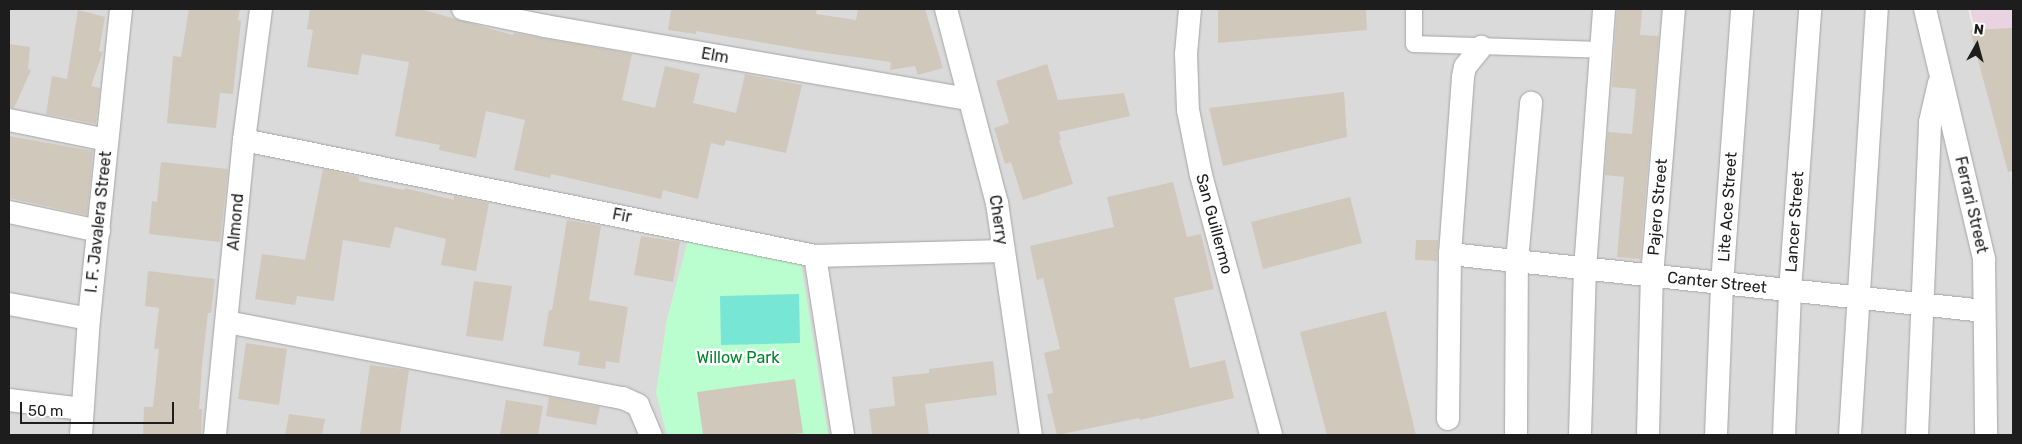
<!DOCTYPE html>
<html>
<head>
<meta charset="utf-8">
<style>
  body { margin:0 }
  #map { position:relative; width:2022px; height:444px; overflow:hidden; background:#efeee2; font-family:Rubik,sans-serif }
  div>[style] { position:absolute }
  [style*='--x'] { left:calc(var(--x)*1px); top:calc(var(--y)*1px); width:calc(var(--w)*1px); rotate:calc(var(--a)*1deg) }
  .residential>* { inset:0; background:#dbdada }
  .industrial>* { inset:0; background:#e9d3e0 }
  .park>* { inset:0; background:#bafecf }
  .pitch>* { inset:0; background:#78e6d4 }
  .building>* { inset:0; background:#cfc8bb }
  .roads { filter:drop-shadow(0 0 1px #a4a4a4) drop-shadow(0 0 1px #a4a4a4) }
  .pedestrian>* { height:16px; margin:-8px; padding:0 8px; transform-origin:8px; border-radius:8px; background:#fff }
  .minor>* { height:22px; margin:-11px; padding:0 11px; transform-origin:11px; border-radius:11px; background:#fff }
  span { translate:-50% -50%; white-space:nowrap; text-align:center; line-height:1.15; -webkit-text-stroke:5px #fff; paint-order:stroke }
  .street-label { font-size:16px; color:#1d1d1d }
  .park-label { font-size:16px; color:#01852a }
  .frame { position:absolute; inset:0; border:10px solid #1d1d1d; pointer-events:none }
  .north { position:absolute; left:1952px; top:20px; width:50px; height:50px; -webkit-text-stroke:4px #fff; paint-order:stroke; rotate:7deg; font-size:14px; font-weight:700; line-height:20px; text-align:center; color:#1d1d1d }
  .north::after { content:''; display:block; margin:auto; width:18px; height:22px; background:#1d1d1d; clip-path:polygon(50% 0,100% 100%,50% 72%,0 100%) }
  .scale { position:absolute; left:20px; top:402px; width:154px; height:22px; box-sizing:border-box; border:2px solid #1d1d1d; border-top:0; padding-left:6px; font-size:15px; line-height:18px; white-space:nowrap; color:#1d1d1d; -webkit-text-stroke:4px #fff; paint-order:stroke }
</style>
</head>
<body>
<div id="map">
  <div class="residential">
    <i style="clip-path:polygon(9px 9px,1968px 9px,2013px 183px,2013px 435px,9px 435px)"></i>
  </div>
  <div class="industrial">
    <i style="clip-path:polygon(1970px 9px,2013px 9px,2013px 181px)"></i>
  </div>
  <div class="park">
    <i style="clip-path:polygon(688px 240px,801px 264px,828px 435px,667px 435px,656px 393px,667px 319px)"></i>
  </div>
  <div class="pitch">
    <i style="clip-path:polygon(799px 294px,800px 343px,721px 345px,720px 296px)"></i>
  </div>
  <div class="building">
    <i style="clip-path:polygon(189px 9px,240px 9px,238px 20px,241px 21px,233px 94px,220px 93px,216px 128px,167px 123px,173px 56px,181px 57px)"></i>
    <i style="clip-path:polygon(310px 9px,420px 9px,513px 35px,514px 33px,632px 54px,622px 100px,655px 108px,665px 66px,700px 74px,693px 103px,736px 113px,745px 74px,802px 85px,786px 153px,726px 140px,724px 146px,711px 143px,698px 199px,663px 190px,661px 199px,551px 174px,550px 178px,514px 170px,525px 120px,486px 111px,476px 158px,439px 150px,440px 145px,395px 136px,409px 62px,362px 54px,358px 75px,307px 67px,313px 30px,307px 29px)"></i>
    <i style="clip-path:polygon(671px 9px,817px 9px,816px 14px,856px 20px,858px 9px,925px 9px,943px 68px,918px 75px,915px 66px,890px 70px,891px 62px,811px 51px,696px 31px,696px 34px,668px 30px)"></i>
    <i style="clip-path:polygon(1218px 9px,1366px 9px,1367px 30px,1218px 43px)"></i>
    <i style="clip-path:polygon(1617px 9px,1642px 10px,1640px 35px,1659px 36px,1640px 259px,1617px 257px,1624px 177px,1605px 175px,1608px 132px,1632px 134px,1636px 89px,1612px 87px)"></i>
    <i style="clip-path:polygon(78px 10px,105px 17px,99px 51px,103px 52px,91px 86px,100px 88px,96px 124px,46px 114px,52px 76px,67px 79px)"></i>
    <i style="clip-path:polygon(2013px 28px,2013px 171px,2008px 172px,1970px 30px)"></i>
    <i style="clip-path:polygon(9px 44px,30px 47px,28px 69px,31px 70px,14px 108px,9px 107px)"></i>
    <i style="clip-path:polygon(1047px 64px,1058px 100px,1124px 93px,1130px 116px,1059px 132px,1061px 140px,1059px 140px,1073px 184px,1023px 200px,1011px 162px,1005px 164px,994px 128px,1009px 123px,996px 81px)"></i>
    <i style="clip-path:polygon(1344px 92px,1347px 137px,1223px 166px,1209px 108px)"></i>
    <i style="clip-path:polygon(9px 136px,93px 151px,87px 215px,9px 198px)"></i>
    <i style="clip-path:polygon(161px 162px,228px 169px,220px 242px,149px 234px,152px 201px,157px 202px)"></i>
    <i style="clip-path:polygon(323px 169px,359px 177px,359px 181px,404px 190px,405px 188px,454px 200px,454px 196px,489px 203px,476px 271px,441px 265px,446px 239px,395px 227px,390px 248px,343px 240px,334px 301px,297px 296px,295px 305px,255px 299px,262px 254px,305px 260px)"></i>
    <i style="clip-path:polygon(1173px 182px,1187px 237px,1201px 234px,1214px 289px,1174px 298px,1190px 368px,1225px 360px,1234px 398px,1140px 420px,1139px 418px,1057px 435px,1047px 394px,1053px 393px,1044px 353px,1060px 349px,1043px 278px,1037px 280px,1030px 246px,1114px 227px,1107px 197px)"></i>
    <i style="clip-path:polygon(1350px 197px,1362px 243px,1263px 269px,1251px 222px)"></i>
    <i style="clip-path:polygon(567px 220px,601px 226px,589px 300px,628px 307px,619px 363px,606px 361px,605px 369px,578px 365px,580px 352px,543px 346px,549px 310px,552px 310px)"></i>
    <i style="clip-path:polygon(641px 236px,680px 242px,673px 282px,634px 275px)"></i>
    <i style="clip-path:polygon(1416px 240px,1438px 240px,1437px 261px,1415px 260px)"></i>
    <i style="clip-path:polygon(148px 271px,215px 279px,211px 313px,208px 313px,202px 365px,199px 409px,202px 409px,201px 435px,143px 435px,144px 407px,153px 407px,159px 349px,154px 349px,159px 308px,145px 306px)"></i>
    <i style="clip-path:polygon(474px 281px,512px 286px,503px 341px,466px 336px)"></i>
    <i style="clip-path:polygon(1386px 311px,1416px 435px,1327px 435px,1300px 332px)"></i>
    <i style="clip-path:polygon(246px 343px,287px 349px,279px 405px,238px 399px)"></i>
    <i style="clip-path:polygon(993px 361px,997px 395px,925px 404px,929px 435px,872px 435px,869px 409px,895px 406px,892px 377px,929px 373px,929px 369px)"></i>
    <i style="clip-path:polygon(370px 365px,409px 370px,400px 435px,360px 435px)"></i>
    <i style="clip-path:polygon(795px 379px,803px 433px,785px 435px,703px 435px,697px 392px)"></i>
    <i style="clip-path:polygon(549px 397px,600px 407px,596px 425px,546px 416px)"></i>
    <i style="clip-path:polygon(506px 400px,543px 406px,538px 435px,500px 435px)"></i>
    <i style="clip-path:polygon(289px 414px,325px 419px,322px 435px,285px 435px)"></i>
  </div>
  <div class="roads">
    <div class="pedestrian">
      <i style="--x:1414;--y:9;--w:35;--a:90"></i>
      <i style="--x:1414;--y:44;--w:187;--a:1.8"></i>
    </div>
    <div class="minor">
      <i style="--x:463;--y:9;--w:84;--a:11.7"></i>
      <i style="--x:545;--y:26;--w:429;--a:9.8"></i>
      <i style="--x:946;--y:9;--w:201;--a:75.3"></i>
      <i style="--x:997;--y:203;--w:234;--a:81.7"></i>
      <i style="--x:1190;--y:9;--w:45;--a:95.1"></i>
      <i style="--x:1186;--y:54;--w:56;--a:88"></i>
      <i style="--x:1188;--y:110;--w:66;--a:78.7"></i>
      <i style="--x:1201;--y:175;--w:269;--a:74.9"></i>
      <i style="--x:1925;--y:9;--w:257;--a:76.7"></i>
      <i style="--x:1984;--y:259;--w:176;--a:89.3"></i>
      <i style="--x:9;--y:120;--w:100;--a:11.5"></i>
      <i style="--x:244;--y:140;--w:583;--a:11.48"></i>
      <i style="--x:815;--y:256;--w:188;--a:-1.5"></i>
      <i style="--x:9;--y:212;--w:92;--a:11.9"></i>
      <i style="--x:1450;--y:254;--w:537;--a:6.09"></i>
      <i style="--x:815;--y:256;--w:181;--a:81.1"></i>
      <i style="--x:9;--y:304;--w:81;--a:10.6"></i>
      <i style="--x:227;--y:322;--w:403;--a:10.9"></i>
      <i style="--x:623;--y:398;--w:17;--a:25"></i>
      <i style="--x:638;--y:405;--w:33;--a:67"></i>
      <i style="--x:9;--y:400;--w:74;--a:7"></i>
      <i style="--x:1448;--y:419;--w:165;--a:-89.3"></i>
      <i style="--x:1450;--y:254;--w:177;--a:-85.8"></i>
      <i style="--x:1463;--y:77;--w:10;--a:-79"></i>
      <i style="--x:1465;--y:67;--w:26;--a:-51"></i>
      <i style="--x:81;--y:435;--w:116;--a:-86.1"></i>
      <i style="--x:89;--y:319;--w:312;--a:-84.1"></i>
      <i style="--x:215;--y:435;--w:296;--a:-84.4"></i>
      <i style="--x:244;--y:140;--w:132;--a:-82.6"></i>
      <i style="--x:1516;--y:435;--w:174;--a:-89.7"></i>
      <i style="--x:1517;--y:261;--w:159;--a:-84.9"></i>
      <i style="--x:1580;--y:435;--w:166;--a:-88.3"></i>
      <i style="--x:1585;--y:269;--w:261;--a:-85.8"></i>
      <i style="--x:1648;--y:435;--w:159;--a:-88.6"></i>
      <i style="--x:1652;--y:276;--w:268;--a:-85.3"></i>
      <i style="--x:1716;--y:435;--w:151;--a:-87.7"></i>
      <i style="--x:1722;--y:284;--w:276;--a:-85.8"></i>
      <i style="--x:1784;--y:435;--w:144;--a:-87.6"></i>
      <i style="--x:1790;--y:291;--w:283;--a:-85.9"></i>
      <i style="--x:1850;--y:435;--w:427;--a:-86.4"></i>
      <i style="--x:1917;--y:435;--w:313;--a:-87.6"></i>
      <i style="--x:1930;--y:122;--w:40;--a:-77"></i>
    </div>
  </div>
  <div class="street-label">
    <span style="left:715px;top:56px;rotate:10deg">Elm</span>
    <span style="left:1971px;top:205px;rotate:77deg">Ferrari Street</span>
    <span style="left:1658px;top:207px;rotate:-85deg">Pajero Street</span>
    <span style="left:1728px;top:207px;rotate:-86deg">Lite Ace Street</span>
    <span style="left:622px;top:216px;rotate:11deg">Fir</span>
    <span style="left:998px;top:220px;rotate:81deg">Cherry</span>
    <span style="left:99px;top:222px;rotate:-84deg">I. F. Javalera Street</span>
    <span style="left:236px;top:222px;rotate:-85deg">Almond</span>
    <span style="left:1795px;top:222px;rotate:-86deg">Lancer Street</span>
    <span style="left:1214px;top:224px;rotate:75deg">San Guillermo</span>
    <span style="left:1717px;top:283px;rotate:6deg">Canter Street</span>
  </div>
  <div class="park-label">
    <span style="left:738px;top:358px">Willow Park</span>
  </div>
  <div class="frame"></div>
  <div class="north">N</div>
  <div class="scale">50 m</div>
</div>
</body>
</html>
